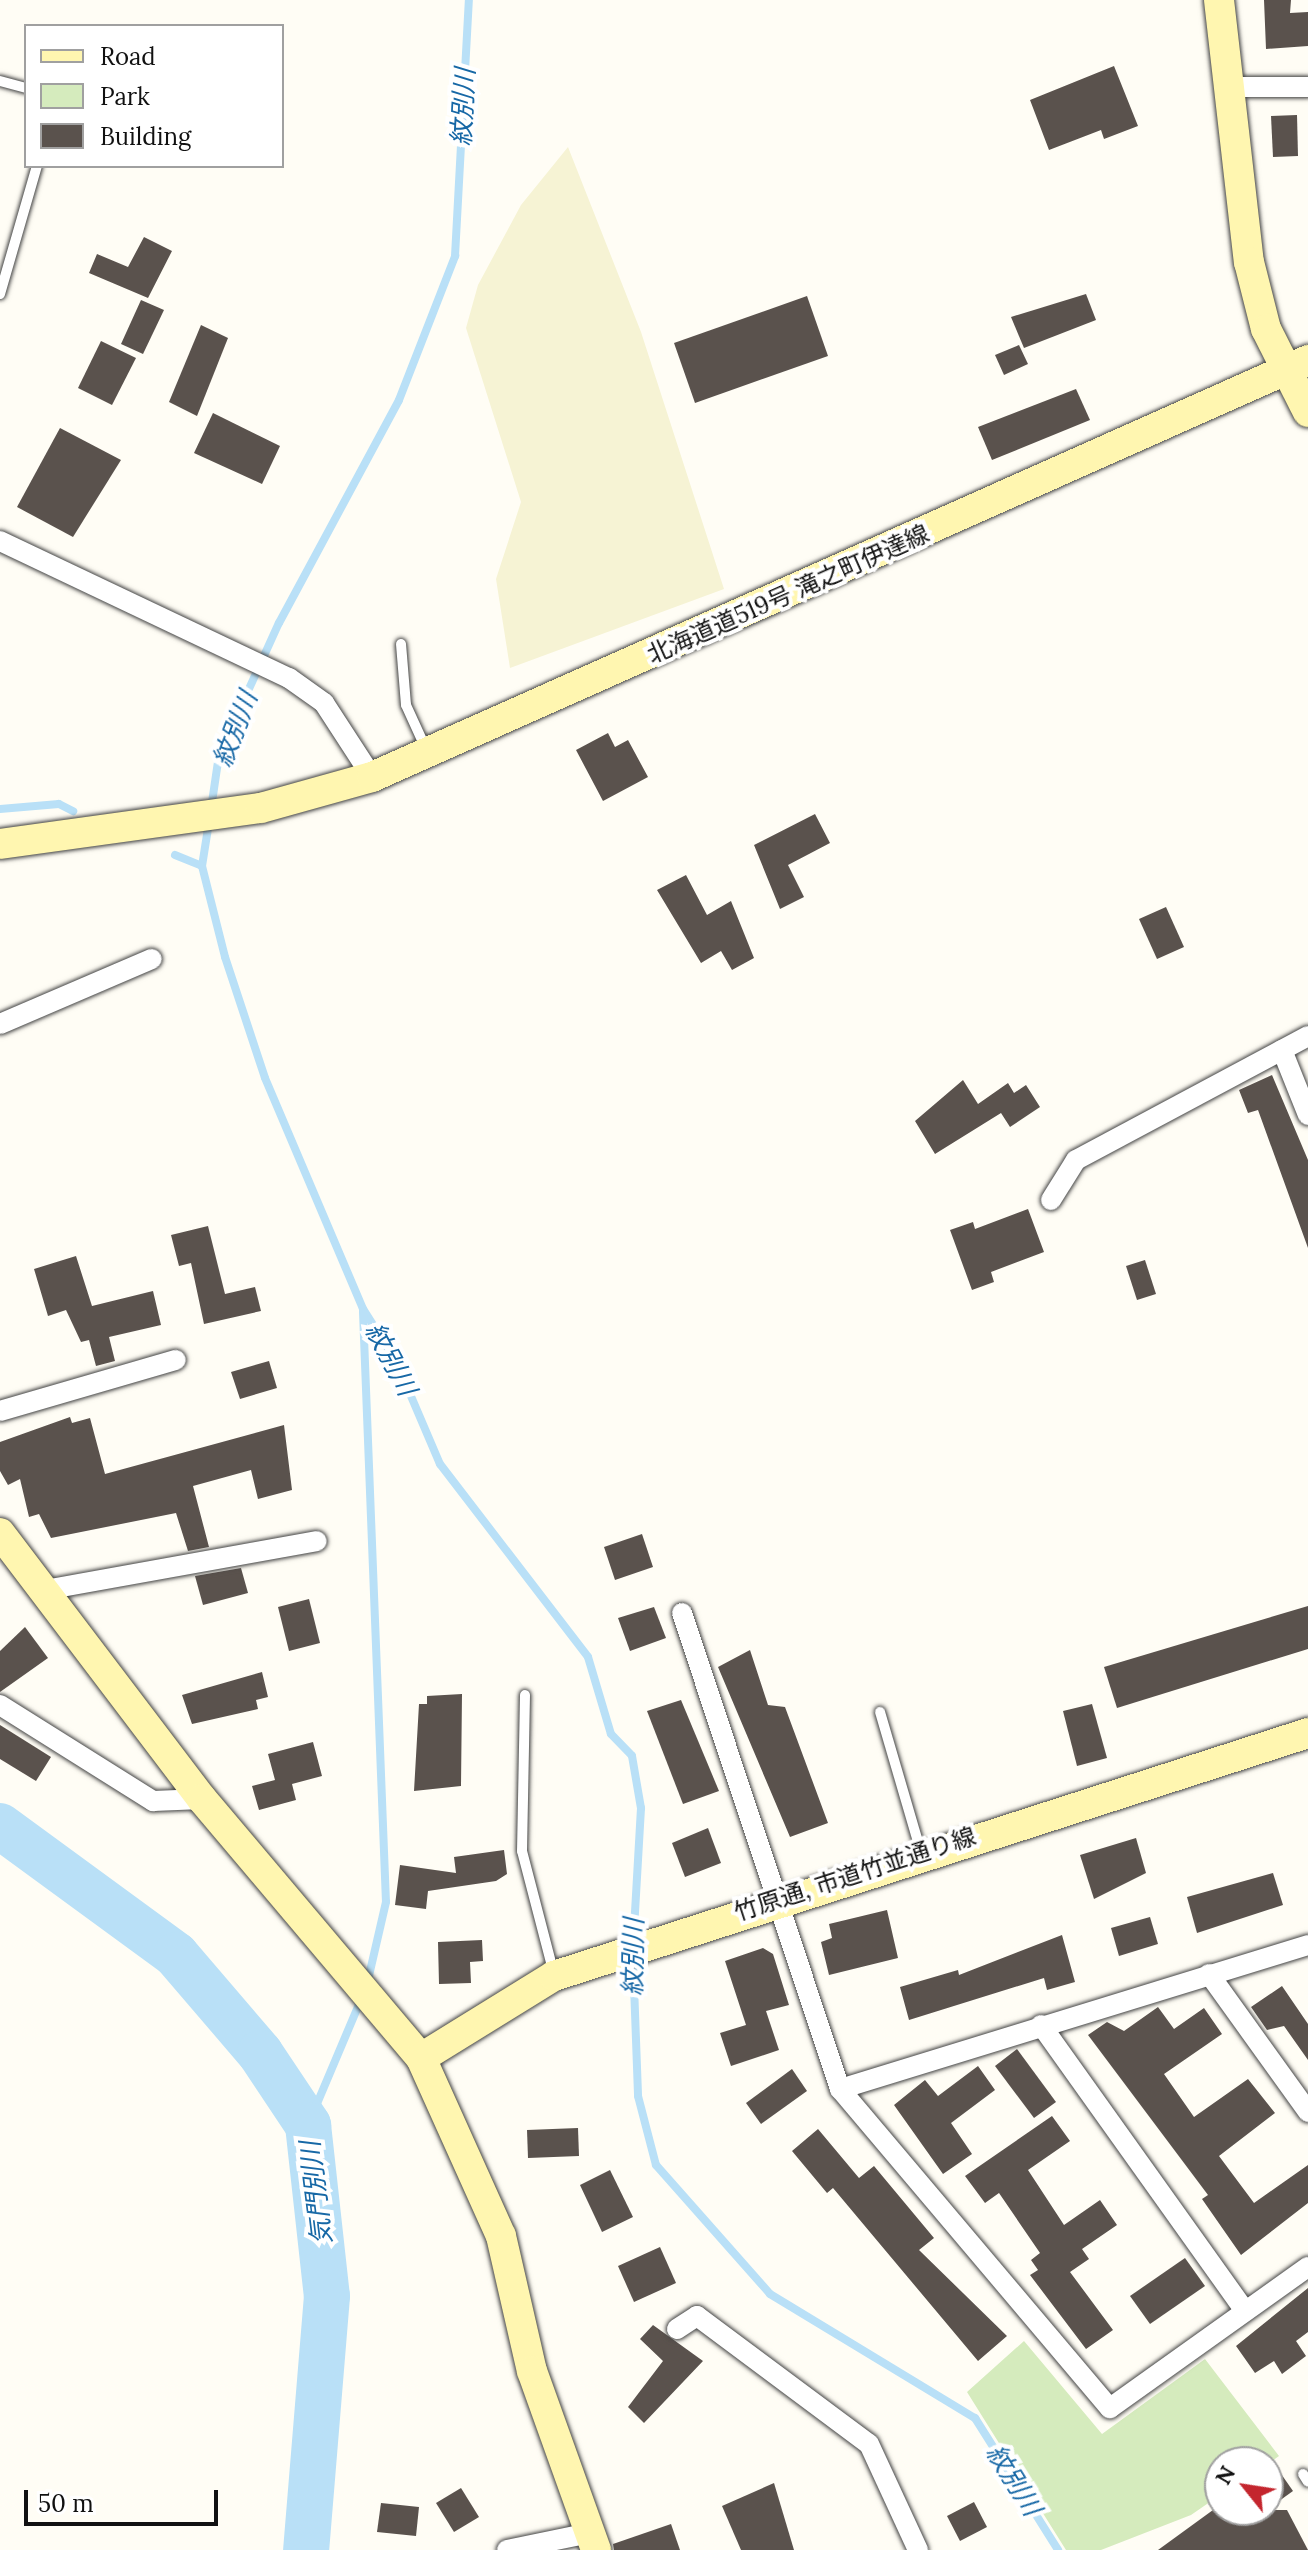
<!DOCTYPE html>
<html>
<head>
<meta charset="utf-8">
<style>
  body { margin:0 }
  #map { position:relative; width:1308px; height:2550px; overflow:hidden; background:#fffdf5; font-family:Lora,"Noto Sans JP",serif }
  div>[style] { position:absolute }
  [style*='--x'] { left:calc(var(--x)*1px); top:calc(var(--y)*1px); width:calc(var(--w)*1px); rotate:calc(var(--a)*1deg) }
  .farmland>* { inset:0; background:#f6f3d4 }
  .green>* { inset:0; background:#d5ebbd }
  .stream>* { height:8px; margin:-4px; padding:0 4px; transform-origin:4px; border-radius:4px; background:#b9e0f7 }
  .river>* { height:46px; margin:-23px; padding:0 23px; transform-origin:23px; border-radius:23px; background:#b9e0f7 }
  .building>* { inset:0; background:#5a524d }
  .roads { filter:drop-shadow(0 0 2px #444) drop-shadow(0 0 2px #444) }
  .lane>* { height:10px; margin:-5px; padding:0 5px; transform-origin:5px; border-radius:5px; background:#fff }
  .street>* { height:20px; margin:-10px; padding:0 10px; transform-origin:10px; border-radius:10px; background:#fff }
  .secondary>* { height:30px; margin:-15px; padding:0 15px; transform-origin:15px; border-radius:15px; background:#fff6b0 }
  span { translate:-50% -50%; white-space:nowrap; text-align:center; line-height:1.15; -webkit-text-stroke:8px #fff; paint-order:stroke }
  .street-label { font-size:24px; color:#111 }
  .water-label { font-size:26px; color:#1768a6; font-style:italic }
  .legend { position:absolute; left:24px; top:24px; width:260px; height:144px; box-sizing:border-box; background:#fff; border:2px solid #a0a0a0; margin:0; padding:10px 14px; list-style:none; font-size:24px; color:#111 }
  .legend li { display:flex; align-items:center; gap:16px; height:40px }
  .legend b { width:40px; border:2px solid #a0a0a0 }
  .north { position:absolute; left:1204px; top:2446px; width:80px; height:80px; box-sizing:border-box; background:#fff; border:2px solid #a0a0a0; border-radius:50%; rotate:300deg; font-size:22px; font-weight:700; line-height:32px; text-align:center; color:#111 }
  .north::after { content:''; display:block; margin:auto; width:28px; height:36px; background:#c4262e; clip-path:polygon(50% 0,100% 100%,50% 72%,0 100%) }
  .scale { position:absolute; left:24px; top:2490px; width:194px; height:36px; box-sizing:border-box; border:4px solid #111; border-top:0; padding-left:10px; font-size:24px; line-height:28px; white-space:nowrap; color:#111; -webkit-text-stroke:6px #fff; paint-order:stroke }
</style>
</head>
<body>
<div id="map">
  <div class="farmland">
    <i style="clip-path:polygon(568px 147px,641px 332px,724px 589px,510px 668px,496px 579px,521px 502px,466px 328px,478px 285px,521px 205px)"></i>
  </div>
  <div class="green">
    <i style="clip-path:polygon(1024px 2341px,1102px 2434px,1205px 2359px,1279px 2456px,1268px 2464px,1220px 2462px,1220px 2495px,1191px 2515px,1101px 2550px,1066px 2550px,967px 2392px)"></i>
  </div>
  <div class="stream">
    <i style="--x:0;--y:809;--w:59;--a:-4.8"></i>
    <i style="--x:59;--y:804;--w:16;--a:27"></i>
    <i style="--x:211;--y:809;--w:55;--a:-81.6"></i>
    <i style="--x:219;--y:755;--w:145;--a:-65.6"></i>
    <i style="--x:279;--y:623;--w:253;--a:-61.7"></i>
    <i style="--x:399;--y:400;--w:155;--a:-68.7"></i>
    <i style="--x:455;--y:256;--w:256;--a:-86.9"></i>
    <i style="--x:209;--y:822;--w:45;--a:99"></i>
    <i style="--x:202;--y:866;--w:94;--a:75.8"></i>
    <i style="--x:225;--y:957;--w:127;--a:71.7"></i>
    <i style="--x:265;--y:1078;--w:251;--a:67"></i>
    <i style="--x:363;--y:1309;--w:62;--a:57.6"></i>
    <i style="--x:396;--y:1361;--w:112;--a:66.9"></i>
    <i style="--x:440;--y:1464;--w:243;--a:52.5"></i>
    <i style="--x:588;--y:1657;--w:80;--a:73.4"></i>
    <i style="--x:611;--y:1734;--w:30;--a:46"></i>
    <i style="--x:632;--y:1756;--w:53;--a:80.2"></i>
    <i style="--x:641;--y:1808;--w:137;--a:93.3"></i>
    <i style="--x:175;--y:855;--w:29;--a:22"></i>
    <i style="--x:363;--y:1312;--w:590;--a:87.77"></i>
    <i style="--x:386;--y:1902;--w:84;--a:103"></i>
    <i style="--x:633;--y:1958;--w:138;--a:87.9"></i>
    <i style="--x:638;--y:2096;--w:71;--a:75.4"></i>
    <i style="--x:656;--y:2165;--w:172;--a:48.5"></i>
    <i style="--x:770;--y:2294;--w:240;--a:31.2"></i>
    <i style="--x:975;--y:2418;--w:156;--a:57.8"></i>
    <i style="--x:308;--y:2125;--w:139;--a:-67.1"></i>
  </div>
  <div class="river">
    <i style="--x:0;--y:1826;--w:218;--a:36.2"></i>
    <i style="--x:176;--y:1955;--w:129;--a:49.4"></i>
    <i style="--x:260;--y:2053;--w:87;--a:56.3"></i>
    <i style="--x:308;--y:2125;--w:172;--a:83.7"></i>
    <i style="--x:327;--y:2296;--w:255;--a:94.7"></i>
  </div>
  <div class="building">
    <i style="clip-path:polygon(1264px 0,1291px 0,1290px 13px,1308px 12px,1308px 46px,1266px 49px)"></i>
    <i style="clip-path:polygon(1114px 66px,1138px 126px,1104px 139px,1101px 130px,1049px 150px,1030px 100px)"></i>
    <i style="clip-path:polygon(1297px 115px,1298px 156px,1273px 157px,1271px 116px)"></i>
    <i style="clip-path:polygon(144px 237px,172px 251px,148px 298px,89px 273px,97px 254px,128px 267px)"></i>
    <i style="clip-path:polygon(1086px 294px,1096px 320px,1024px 348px,1011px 317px)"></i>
    <i style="clip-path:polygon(807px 296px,828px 356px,695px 403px,674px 343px)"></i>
    <i style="clip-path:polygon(141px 300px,164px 310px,143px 354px,121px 344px)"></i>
    <i style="clip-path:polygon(201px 325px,228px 338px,197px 416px,169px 402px)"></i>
    <i style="clip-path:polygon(101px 341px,136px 358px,112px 405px,78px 388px)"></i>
    <i style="clip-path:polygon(1019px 345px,1028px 364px,1004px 375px,995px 355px)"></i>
    <i style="clip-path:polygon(1076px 389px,1090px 420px,992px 460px,978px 427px)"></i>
    <i style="clip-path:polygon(213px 413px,280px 446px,262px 484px,194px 453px)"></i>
    <i style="clip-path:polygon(60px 428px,121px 460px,73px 537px,17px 507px)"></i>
    <i style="clip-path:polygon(608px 733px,615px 747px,628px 740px,648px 777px,603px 801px,576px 750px)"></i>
    <i style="clip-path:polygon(815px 814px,830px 843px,788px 865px,804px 897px,780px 909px,754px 845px)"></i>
    <i style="clip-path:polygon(686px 875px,707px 915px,731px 901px,754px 958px,732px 970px,721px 951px,701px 963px,657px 890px)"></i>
    <i style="clip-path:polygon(1166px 907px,1184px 947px,1157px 959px,1139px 919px)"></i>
    <i style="clip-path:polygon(1272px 1075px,1308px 1160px,1308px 1248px,1258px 1110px,1248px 1113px,1239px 1090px)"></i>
    <i style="clip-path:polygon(963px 1080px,978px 1104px,1008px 1083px,1014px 1093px,1026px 1085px,1040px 1107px,1010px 1127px,1001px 1113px,935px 1154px,915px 1121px)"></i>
    <i style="clip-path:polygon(1028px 1209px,1044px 1252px,991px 1272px,994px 1282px,972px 1290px,950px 1230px,973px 1222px,975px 1229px)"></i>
    <i style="clip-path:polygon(208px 1226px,225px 1294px,255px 1287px,261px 1311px,204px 1324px,191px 1263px,179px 1266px,171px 1235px)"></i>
    <i style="clip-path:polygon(76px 1256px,92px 1306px,153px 1291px,161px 1325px,109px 1337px,115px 1361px,96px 1366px,89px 1340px,81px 1342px,66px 1310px,48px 1316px,34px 1269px)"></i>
    <i style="clip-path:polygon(1145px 1260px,1156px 1294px,1137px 1300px,1126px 1266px)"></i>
    <i style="clip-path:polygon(269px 1361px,277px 1388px,240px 1399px,231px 1372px)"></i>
    <i style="clip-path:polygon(70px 1417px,72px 1423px,90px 1418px,105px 1474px,284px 1425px,292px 1490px,258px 1499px,251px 1470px,193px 1486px,209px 1547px,188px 1551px,176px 1513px,51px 1538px,39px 1514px,29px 1517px,20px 1479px,8px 1485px,0 1471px,0 1442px)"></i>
    <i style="clip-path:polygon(642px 1534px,653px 1567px,615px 1580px,604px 1547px)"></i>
    <i style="clip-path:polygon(241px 1568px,248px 1593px,203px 1605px,195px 1576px)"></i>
    <i style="clip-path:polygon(309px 1599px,320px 1643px,289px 1651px,278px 1607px)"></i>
    <i style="clip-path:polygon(1308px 1606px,1308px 1649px,1117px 1708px,1104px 1667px)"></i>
    <i style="clip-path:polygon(654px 1607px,666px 1638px,630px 1651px,618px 1618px)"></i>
    <i style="clip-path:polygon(25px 1627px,48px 1658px,0 1692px,0 1651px)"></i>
    <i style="clip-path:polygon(750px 1650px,768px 1705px,785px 1707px,828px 1823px,790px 1837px,718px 1667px)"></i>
    <i style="clip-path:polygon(262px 1672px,268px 1697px,256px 1700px,258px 1709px,192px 1724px,182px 1695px)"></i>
    <i style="clip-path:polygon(462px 1694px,461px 1786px,414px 1791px,419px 1704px,427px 1704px,427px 1696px)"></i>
    <i style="clip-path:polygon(681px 1700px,719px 1791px,683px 1804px,647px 1711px)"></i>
    <i style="clip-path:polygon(1092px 1704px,1107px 1758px,1077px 1766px,1063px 1711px)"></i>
    <i style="clip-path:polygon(0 1725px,51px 1757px,36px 1781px,0 1759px)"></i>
    <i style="clip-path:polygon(313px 1742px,322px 1776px,292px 1784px,296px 1800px,259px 1810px,252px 1786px,275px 1780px,268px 1754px)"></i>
    <i style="clip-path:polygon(708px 1828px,721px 1863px,685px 1877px,672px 1843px)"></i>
    <i style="clip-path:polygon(1136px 1838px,1146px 1873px,1094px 1899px,1080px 1855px)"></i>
    <i style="clip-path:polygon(504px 1850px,507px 1874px,496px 1881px,428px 1891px,426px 1909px,395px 1905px,400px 1865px,456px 1873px,454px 1857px)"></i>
    <i style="clip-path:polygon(1273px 1873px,1283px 1905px,1197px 1933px,1187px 1897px)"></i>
    <i style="clip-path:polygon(887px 1910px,898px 1958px,829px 1975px,821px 1942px,832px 1938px,829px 1924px)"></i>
    <i style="clip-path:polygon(1150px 1917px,1158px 1944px,1119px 1956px,1111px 1928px)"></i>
    <i style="clip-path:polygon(1062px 1935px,1075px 1982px,1047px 1990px,1044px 1978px,909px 2020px,900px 1987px,958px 1970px,959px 1975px)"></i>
    <i style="clip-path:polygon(482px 1940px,483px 1961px,470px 1962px,471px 1983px,439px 1984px,438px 1942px)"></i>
    <i style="clip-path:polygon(763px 1948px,773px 1954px,789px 2005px,766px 2011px,779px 2050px,731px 2066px,720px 2033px,746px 2025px,725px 1961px)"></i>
    <i style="clip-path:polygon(1282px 1986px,1308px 2024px,1308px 2060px,1284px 2026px,1267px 2030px,1251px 2007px)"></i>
    <i style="clip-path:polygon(1158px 2007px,1174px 2029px,1204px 2008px,1222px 2034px,1164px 2074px,1194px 2117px,1248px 2079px,1275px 2113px,1219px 2156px,1254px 2203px,1308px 2165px,1308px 2203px,1241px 2255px,1202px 2199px,1208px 2195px,1088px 2035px,1107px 2022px,1124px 2031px)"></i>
    <i style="clip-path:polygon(1017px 2049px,1056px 2102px,1034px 2118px,995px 2066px)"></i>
    <i style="clip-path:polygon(978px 2066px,995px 2090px,951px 2123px,972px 2154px,943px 2174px,894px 2105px,925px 2080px,938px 2096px)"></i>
    <i style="clip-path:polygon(792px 2069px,807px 2091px,761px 2124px,746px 2103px)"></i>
    <i style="clip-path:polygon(1052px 2116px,1070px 2141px,1028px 2170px,1064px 2225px,1100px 2200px,1117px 2225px,1082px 2249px,1089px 2259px,1070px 2272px,1113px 2330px,1086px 2349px,1030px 2275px,1038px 2270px,1031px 2260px,1040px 2253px,999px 2193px,985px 2203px,965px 2176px)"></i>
    <i style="clip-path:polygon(578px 2128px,579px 2156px,528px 2158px,527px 2130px)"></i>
    <i style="clip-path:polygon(818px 2129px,859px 2178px,874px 2166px,934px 2238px,919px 2250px,1007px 2336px,978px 2361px,833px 2188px,827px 2193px,792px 2151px)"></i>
    <i style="clip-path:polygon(610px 2170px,633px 2217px,602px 2232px,580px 2185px)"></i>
    <i style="clip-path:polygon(660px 2247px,676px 2283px,634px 2302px,618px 2266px)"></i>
    <i style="clip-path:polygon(1185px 2258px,1205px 2286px,1150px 2324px,1130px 2296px)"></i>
    <i style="clip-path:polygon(1308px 2288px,1308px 2332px,1296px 2341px,1306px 2356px,1282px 2374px,1274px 2361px,1255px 2373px,1236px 2346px)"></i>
    <i style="clip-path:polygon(653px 2325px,703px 2361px,644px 2423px,628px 2407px,663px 2361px,640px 2339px)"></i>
    <i style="clip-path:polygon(1268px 2455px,1293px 2491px,1268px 2509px)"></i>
    <i style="clip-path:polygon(774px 2483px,794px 2550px,741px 2550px,722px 2506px)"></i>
    <i style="clip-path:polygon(461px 2488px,479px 2517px,454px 2532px,436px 2503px)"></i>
    <i style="clip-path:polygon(974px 2502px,987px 2527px,960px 2541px,947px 2516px)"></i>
    <i style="clip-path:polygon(381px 2503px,419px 2507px,416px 2536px,377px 2532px)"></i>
    <i style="clip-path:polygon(1213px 2510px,1287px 2510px,1308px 2550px,1158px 2550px)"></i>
    <i style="clip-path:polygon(671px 2524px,680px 2550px,614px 2550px,613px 2544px)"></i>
  </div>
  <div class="roads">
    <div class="lane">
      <i style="--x:0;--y:81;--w:27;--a:15"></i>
      <i style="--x:0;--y:294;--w:133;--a:-73.9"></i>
      <i style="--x:401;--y:644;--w:61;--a:85.3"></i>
      <i style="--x:406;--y:705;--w:51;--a:65.5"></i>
      <i style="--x:525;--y:1695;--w:156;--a:91.1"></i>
      <i style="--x:522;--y:1851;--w:127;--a:75.4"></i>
      <i style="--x:880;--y:1712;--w:146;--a:73.7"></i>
      <i style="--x:1303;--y:2474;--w:9;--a:58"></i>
    </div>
    <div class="street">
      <i style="--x:1225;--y:87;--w:83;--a:0"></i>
      <i style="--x:0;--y:541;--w:320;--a:25.4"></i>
      <i style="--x:289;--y:678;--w:43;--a:35.5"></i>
      <i style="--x:324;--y:703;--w:88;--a:57"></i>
      <i style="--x:0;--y:1024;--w:165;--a:-23.2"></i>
      <i style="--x:1282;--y:1050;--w:70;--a:68.2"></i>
      <i style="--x:1051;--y:1200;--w:47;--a:-58"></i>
      <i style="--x:1076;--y:1160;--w:263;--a:-28.1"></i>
      <i style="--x:0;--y:1411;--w:183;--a:-16.2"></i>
      <i style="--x:45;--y:1590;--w:276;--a:-10.2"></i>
      <i style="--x:682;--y:1613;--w:502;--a:71.64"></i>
      <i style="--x:840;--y:2089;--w:418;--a:49.8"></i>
      <i style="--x:1110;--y:2408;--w:243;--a:-35.5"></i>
      <i style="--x:0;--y:1705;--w:181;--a:32.1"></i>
      <i style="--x:153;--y:1801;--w:49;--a:-2.3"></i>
      <i style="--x:1209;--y:1974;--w:170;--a:54.3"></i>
      <i style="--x:1041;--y:2025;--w:351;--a:54.5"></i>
      <i style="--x:840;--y:2089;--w:490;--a:-17.1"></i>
      <i style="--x:677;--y:2329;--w:24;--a:-33"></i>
      <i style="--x:697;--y:2316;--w:214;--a:36.7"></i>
      <i style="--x:869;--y:2444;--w:117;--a:65.2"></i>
      <i style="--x:507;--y:2550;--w:85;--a:-11.6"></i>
    </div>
    <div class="secondary">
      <i style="--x:1219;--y:0;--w:264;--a:83.5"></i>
      <i style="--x:1249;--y:262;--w:69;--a:75.8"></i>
      <i style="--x:1266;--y:329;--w:93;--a:63.2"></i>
      <i style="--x:0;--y:844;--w:263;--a:-7.9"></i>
      <i style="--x:261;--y:808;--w:115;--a:-15.6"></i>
      <i style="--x:372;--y:777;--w:1025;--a:-24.01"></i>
      <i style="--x:0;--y:1533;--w:334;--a:52.8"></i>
      <i style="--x:202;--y:1799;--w:339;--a:49.8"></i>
      <i style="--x:421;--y:2058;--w:195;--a:65.8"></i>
      <i style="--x:501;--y:2236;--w:139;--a:77.1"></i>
      <i style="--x:532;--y:2371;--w:190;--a:70.3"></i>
      <i style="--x:421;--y:2058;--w:156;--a:-31.7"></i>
      <i style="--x:554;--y:1976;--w:792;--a:-17.86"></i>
    </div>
  </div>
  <div class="street-label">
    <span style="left:788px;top:594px;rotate:-24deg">北海道道519号 滝之町伊達線</span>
    <span style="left:855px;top:1874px;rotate:-18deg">竹原通, 市道竹並通り線</span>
  </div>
  <div class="water-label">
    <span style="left:463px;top:107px;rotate:-87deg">紋別川</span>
    <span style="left:235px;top:729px;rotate:-69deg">紋別川</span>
    <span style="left:391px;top:1359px;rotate:62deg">紋別川</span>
    <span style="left:633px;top:1957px;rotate:-89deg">紋別川</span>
    <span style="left:316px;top:2193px;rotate:-97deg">気門別川</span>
    <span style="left:1014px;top:2480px;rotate:58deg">紋別川</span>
  </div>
  <ul class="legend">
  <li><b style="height:10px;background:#fff6b0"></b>Road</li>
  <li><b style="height:22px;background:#d5ebbd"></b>Park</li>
  <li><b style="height:22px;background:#5a524d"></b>Building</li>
  </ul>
  <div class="north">N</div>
  <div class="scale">50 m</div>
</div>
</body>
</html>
